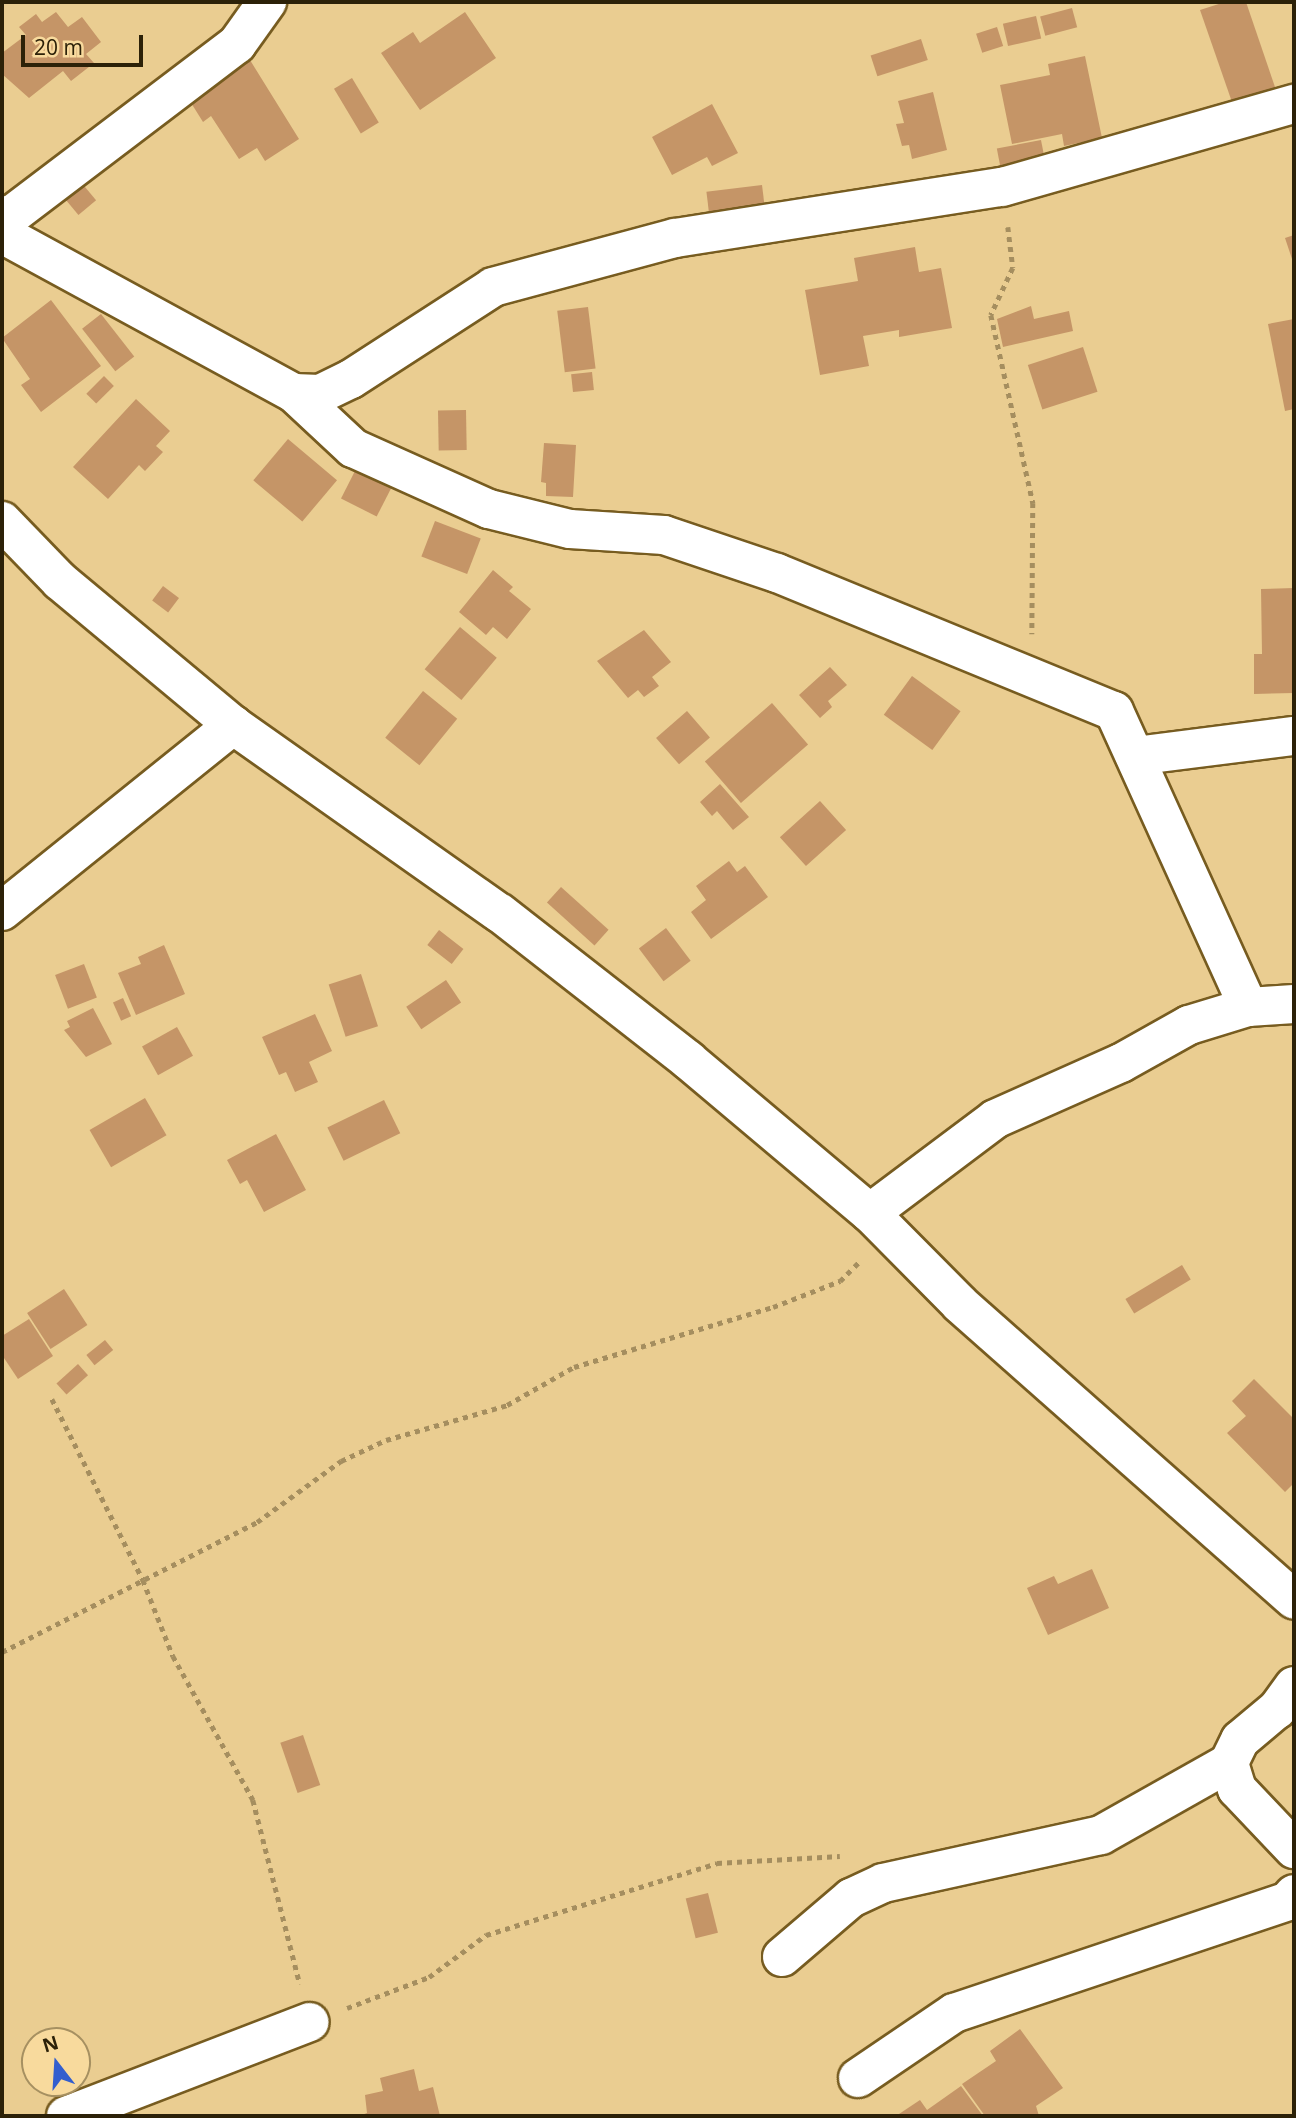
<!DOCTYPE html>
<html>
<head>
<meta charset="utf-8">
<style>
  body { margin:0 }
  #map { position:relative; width:1296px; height:2118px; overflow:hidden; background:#eacd91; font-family:"Open Sans",sans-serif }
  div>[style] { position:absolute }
  .building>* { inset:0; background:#c59567; transform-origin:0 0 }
  .path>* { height:4.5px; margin-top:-2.25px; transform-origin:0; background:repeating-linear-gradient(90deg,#a58e5f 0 5px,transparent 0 10px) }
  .roads { filter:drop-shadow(2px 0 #775c20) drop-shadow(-2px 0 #775c20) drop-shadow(0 2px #775c20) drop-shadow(0 -2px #775c20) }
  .minor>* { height:38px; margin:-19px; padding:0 19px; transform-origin:19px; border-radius:19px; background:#fff }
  span { translate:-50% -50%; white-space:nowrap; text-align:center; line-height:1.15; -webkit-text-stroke:5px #f8da9d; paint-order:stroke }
  .frame { position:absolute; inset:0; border:4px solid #2c2108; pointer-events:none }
  .north { position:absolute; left:21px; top:2027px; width:70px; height:70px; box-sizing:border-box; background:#f8da9d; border:2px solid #a69061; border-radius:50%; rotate:343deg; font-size:19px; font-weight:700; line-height:28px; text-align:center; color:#2c2108 }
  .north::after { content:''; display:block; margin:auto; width:24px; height:32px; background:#335ece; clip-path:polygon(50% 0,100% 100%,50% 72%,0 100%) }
  .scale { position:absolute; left:21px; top:35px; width:122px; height:32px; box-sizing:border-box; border:4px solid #2c2108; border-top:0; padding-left:9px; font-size:21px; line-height:24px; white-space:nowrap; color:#2c2108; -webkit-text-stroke:5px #f8da9d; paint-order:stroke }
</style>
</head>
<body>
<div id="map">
  <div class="building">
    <i style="clip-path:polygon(1225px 2px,1246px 2px,1276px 90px,1233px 105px,1200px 10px)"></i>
    <i style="left:1072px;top:8px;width:20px;height:33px;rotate:75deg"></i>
    <i style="clip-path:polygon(56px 12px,68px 27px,82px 17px,101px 42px,86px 54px,94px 63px,71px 81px,63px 71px,29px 98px,2px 74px,2px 53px,26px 35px,19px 27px,36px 14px,42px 22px)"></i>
    <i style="clip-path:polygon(465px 12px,496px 58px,420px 110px,381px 53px,413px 32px,420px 43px)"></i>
    <i style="left:1036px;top:16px;width:23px;height:34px;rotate:77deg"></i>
    <i style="left:997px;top:27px;width:20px;height:22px;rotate:72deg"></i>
    <i style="left:921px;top:39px;width:22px;height:53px;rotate:72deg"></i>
    <i style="clip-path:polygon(1085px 56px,1102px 138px,1064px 146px,1062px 134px,1012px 144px,1000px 85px,1050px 75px,1048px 64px)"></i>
    <i style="clip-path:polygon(250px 60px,299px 139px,265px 161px,257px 148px,239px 159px,211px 116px,203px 122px,188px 98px)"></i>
    <i style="left:352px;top:78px;width:52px;height:21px;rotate:59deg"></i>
    <i style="clip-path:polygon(933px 92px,947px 150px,912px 159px,909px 145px,902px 146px,896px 124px,904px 123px,898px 101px)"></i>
    <i style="clip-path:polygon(712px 104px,738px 153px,712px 166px,707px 157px,672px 175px,652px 137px)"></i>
    <i style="left:1041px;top:140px;width:21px;height:45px;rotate:79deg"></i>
    <i style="left:80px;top:181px;width:25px;height:23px;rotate:50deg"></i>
    <i style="left:762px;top:185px;width:25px;height:56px;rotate:83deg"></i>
    <i style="clip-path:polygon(1294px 235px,1294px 265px,1285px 238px)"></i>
    <i style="clip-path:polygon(915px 247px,919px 272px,941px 268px,952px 328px,899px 337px,899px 330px,863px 336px,869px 366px,820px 375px,805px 290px,858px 281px,854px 258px)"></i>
    <i style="clip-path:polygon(51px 300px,101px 366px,41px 412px,21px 385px,30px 379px,2px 338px)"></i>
    <i style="clip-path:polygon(1031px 306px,1034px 319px,1069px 311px,1073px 331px,1003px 347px,997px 319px)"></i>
    <i style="left:588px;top:307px;width:62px;height:31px;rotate:83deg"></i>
    <i style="left:101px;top:314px;width:54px;height:24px;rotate:52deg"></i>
    <i style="clip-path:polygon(1294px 319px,1294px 409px,1285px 411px,1268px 324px)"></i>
    <i style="left:1083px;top:347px;width:47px;height:58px;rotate:72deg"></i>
    <i style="left:592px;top:372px;width:18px;height:21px;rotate:84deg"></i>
    <i style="left:104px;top:376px;width:14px;height:25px;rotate:45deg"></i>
    <i style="clip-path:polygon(136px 399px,170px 431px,156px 446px,163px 452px,145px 471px,139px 465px,108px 499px,73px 467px)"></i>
    <i style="left:466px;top:410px;width:40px;height:28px;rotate:89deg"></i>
    <i style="left:288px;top:439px;width:64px;height:54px;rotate:40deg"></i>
    <i style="clip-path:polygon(544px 443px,576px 445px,573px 497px,546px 496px,546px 483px,541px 482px)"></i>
    <i style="left:356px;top:469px;width:40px;height:33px;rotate:27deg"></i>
    <i style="left:435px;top:521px;width:49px;height:38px;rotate:21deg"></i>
    <i style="clip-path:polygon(493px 570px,513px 587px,509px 591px,531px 609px,507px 639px,493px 627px,486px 635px,459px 612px)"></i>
    <i style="left:163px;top:586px;width:20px;height:18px;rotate:37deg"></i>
    <i style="clip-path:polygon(1294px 588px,1294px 693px,1254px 694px,1254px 654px,1262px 654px,1261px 589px)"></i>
    <i style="left:460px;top:627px;width:48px;height:55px;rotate:40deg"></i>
    <i style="clip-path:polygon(644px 630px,671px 662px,652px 677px,659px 686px,644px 697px,638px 690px,628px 698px,597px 661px)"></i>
    <i style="clip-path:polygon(830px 667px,847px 685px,828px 701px,832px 707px,820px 718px,799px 695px)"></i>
    <i style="left:912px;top:676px;width:60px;height:48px;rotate:36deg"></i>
    <i style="left:423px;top:691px;width:44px;height:60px;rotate:39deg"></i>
    <i style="left:772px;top:703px;width:55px;height:89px;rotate:49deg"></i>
    <i style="left:687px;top:711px;width:35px;height:41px;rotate:49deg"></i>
    <i style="clip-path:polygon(720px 784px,749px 817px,733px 830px,717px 811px,712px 816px,700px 802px)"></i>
    <i style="left:820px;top:801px;width:39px;height:54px;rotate:48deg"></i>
    <i style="clip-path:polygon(729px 861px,737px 872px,745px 866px,768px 897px,711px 939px,691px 912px,706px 900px,696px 886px)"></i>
    <i style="left:561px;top:887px;width:64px;height:21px;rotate:42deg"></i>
    <i style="left:666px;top:928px;width:41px;height:34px;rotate:53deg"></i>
    <i style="left:439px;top:930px;width:31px;height:19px;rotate:38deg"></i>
    <i style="clip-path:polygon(164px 945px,185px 994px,136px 1015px,118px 973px,141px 964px,138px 957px)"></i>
    <i style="left:84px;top:964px;width:36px;height:31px;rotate:69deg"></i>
    <i style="left:361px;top:974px;width:55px;height:34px;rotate:72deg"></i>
    <i style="left:446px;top:980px;width:27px;height:48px;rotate:56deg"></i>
    <i style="left:123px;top:998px;width:20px;height:11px;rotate:66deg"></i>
    <i style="clip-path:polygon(93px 1008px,112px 1044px,86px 1057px,64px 1030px,70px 1027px,67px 1021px)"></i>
    <i style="clip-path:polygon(315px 1014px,332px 1051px,309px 1062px,318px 1082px,295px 1092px,286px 1072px,279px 1075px,262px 1037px)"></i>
    <i style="left:177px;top:1027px;width:33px;height:40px;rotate:61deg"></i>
    <i style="left:145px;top:1098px;width:43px;height:64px;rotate:60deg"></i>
    <i style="left:384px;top:1100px;width:37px;height:63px;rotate:64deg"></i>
    <i style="clip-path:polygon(276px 1134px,306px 1190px,264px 1212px,247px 1180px,240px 1184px,227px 1160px)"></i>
    <i style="left:1182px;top:1265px;width:17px;height:66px;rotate:59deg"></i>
    <i style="left:64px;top:1289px;width:43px;height:44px;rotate:57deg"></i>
    <i style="clip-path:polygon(29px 1319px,53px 1356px,18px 1379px,2px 1355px,2px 1336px)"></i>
    <i style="left:105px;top:1340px;width:13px;height:24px;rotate:51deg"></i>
    <i style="left:78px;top:1364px;width:15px;height:29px;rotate:48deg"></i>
    <i style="clip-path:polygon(1254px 1379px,1294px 1419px,1294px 1483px,1285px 1492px,1227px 1433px,1246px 1416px,1232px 1401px)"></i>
    <i style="clip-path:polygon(1092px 1569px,1109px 1608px,1048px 1635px,1027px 1588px,1054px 1576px,1058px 1584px)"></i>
    <i style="left:303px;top:1735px;width:53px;height:24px;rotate:71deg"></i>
    <i style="left:708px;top:1893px;width:41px;height:23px;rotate:76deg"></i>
    <i style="clip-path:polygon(1020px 2029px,1063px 2088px,1036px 2106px,1039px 2116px,985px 2116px,962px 2084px,996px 2061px,990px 2051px)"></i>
    <i style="clip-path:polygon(414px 2069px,419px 2091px,433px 2087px,440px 2116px,359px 2116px,367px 2113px,365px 2095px,383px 2091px,380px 2078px)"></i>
    <i style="clip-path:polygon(961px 2086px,983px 2116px,896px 2116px,920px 2100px,927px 2110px)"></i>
  </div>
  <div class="path">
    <i style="left:1008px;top:227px;width:41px;rotate:83deg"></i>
    <i style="left:1013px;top:268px;width:52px;rotate:115.1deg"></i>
    <i style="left:991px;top:315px;width:193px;rotate:77.4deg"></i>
    <i style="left:1033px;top:503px;width:131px;rotate:90.4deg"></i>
    <i style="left:52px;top:1399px;width:203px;rotate:63.3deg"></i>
    <i style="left:143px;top:1580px;width:82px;rotate:68.5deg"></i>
    <i style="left:173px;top:1656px;width:165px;rotate:60.9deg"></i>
    <i style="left:253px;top:1800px;width:190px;rotate:75.7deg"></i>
    <i style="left:2px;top:1652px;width:286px;rotate:-27deg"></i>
    <i style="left:257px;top:1522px;width:104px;rotate:-36deg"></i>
    <i style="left:341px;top:1461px;width:50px;rotate:-25deg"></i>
    <i style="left:386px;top:1440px;width:126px;rotate:-16.1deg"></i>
    <i style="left:507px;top:1405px;width:77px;rotate:-29.6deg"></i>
    <i style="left:574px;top:1367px;width:208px;rotate:-16.8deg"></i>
    <i style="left:773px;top:1307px;width:72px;rotate:-21.2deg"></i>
    <i style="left:840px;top:1281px;width:28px;rotate:-45deg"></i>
    <i style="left:347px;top:2008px;width:88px;rotate:-20.7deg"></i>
    <i style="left:429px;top:1977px;width:71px;rotate:-36.4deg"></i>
    <i style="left:486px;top:1935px;width:242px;rotate:-17.3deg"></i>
    <i style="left:717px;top:1863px;width:123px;rotate:-3.3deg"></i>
  </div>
  <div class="roads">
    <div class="minor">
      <i style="left:2px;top:216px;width:11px;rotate:-10deg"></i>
      <i style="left:13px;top:214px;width:281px;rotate:-37.2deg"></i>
      <i style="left:237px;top:44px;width:52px;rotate:-54.5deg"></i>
      <i style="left:2px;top:234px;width:332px;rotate:28.6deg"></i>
      <i style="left:294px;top:393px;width:81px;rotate:43deg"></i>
      <i style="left:353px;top:448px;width:149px;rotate:24.2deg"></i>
      <i style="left:489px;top:509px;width:83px;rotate:13.9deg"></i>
      <i style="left:570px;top:529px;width:94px;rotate:3.7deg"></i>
      <i style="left:664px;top:535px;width:119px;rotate:18.6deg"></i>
      <i style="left:777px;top:573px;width:364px;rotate:22.3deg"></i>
      <i style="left:1114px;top:711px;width:325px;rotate:65.6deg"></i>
      <i style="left:294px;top:393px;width:26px;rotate:2deg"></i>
      <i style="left:320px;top:394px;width:34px;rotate:-26deg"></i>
      <i style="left:351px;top:379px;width:169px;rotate:-32.9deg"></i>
      <i style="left:493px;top:287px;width:188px;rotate:-15.1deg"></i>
      <i style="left:675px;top:238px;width:331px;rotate:-8.9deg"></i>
      <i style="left:1002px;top:187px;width:304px;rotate:-15.9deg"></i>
      <i style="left:2px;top:521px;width:83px;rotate:46deg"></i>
      <i style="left:60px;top:581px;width:225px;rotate:39.8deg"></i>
      <i style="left:233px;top:725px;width:327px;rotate:35.2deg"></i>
      <i style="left:500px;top:913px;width:239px;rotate:38deg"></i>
      <i style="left:688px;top:1060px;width:238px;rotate:40.1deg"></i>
      <i style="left:870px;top:1213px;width:128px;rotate:45.3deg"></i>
      <i style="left:960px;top:1304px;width:446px;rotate:41.5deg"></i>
      <i style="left:1135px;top:756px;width:160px;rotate:-7.2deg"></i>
      <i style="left:2px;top:911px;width:297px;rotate:-38.8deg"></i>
      <i style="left:870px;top:1213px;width:156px;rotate:-36.9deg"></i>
      <i style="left:995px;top:1119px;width:138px;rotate:-24deg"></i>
      <i style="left:1121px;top:1063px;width:78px;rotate:-29.2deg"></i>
      <i style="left:1189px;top:1025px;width:62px;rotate:-17deg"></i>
      <i style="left:1248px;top:1007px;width:46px;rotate:-3.7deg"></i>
      <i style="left:1294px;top:1686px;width:29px;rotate:126deg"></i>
      <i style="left:1277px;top:1709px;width:48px;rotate:140deg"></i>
      <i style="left:1240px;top:1740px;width:25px;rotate:116deg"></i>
      <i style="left:1229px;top:1763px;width:27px;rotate:73deg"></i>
      <i style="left:1237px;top:1789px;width:83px;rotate:46.5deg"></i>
      <i style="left:782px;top:1957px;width:91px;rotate:-40.5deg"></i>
      <i style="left:851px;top:1898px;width:35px;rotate:-25deg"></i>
      <i style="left:883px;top:1883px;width:223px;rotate:-12.4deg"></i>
      <i style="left:1101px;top:1835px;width:147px;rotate:-29.4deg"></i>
      <i style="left:858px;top:2078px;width:116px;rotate:-34.1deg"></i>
      <i style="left:954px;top:2013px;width:352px;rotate:-18.5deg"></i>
      <i style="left:1288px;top:1901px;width:9px;rotate:-49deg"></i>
      <i style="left:66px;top:2116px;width:261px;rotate:-21.1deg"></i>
    </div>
  </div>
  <div class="frame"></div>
  <div class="north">N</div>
  <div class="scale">20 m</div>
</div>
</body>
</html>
